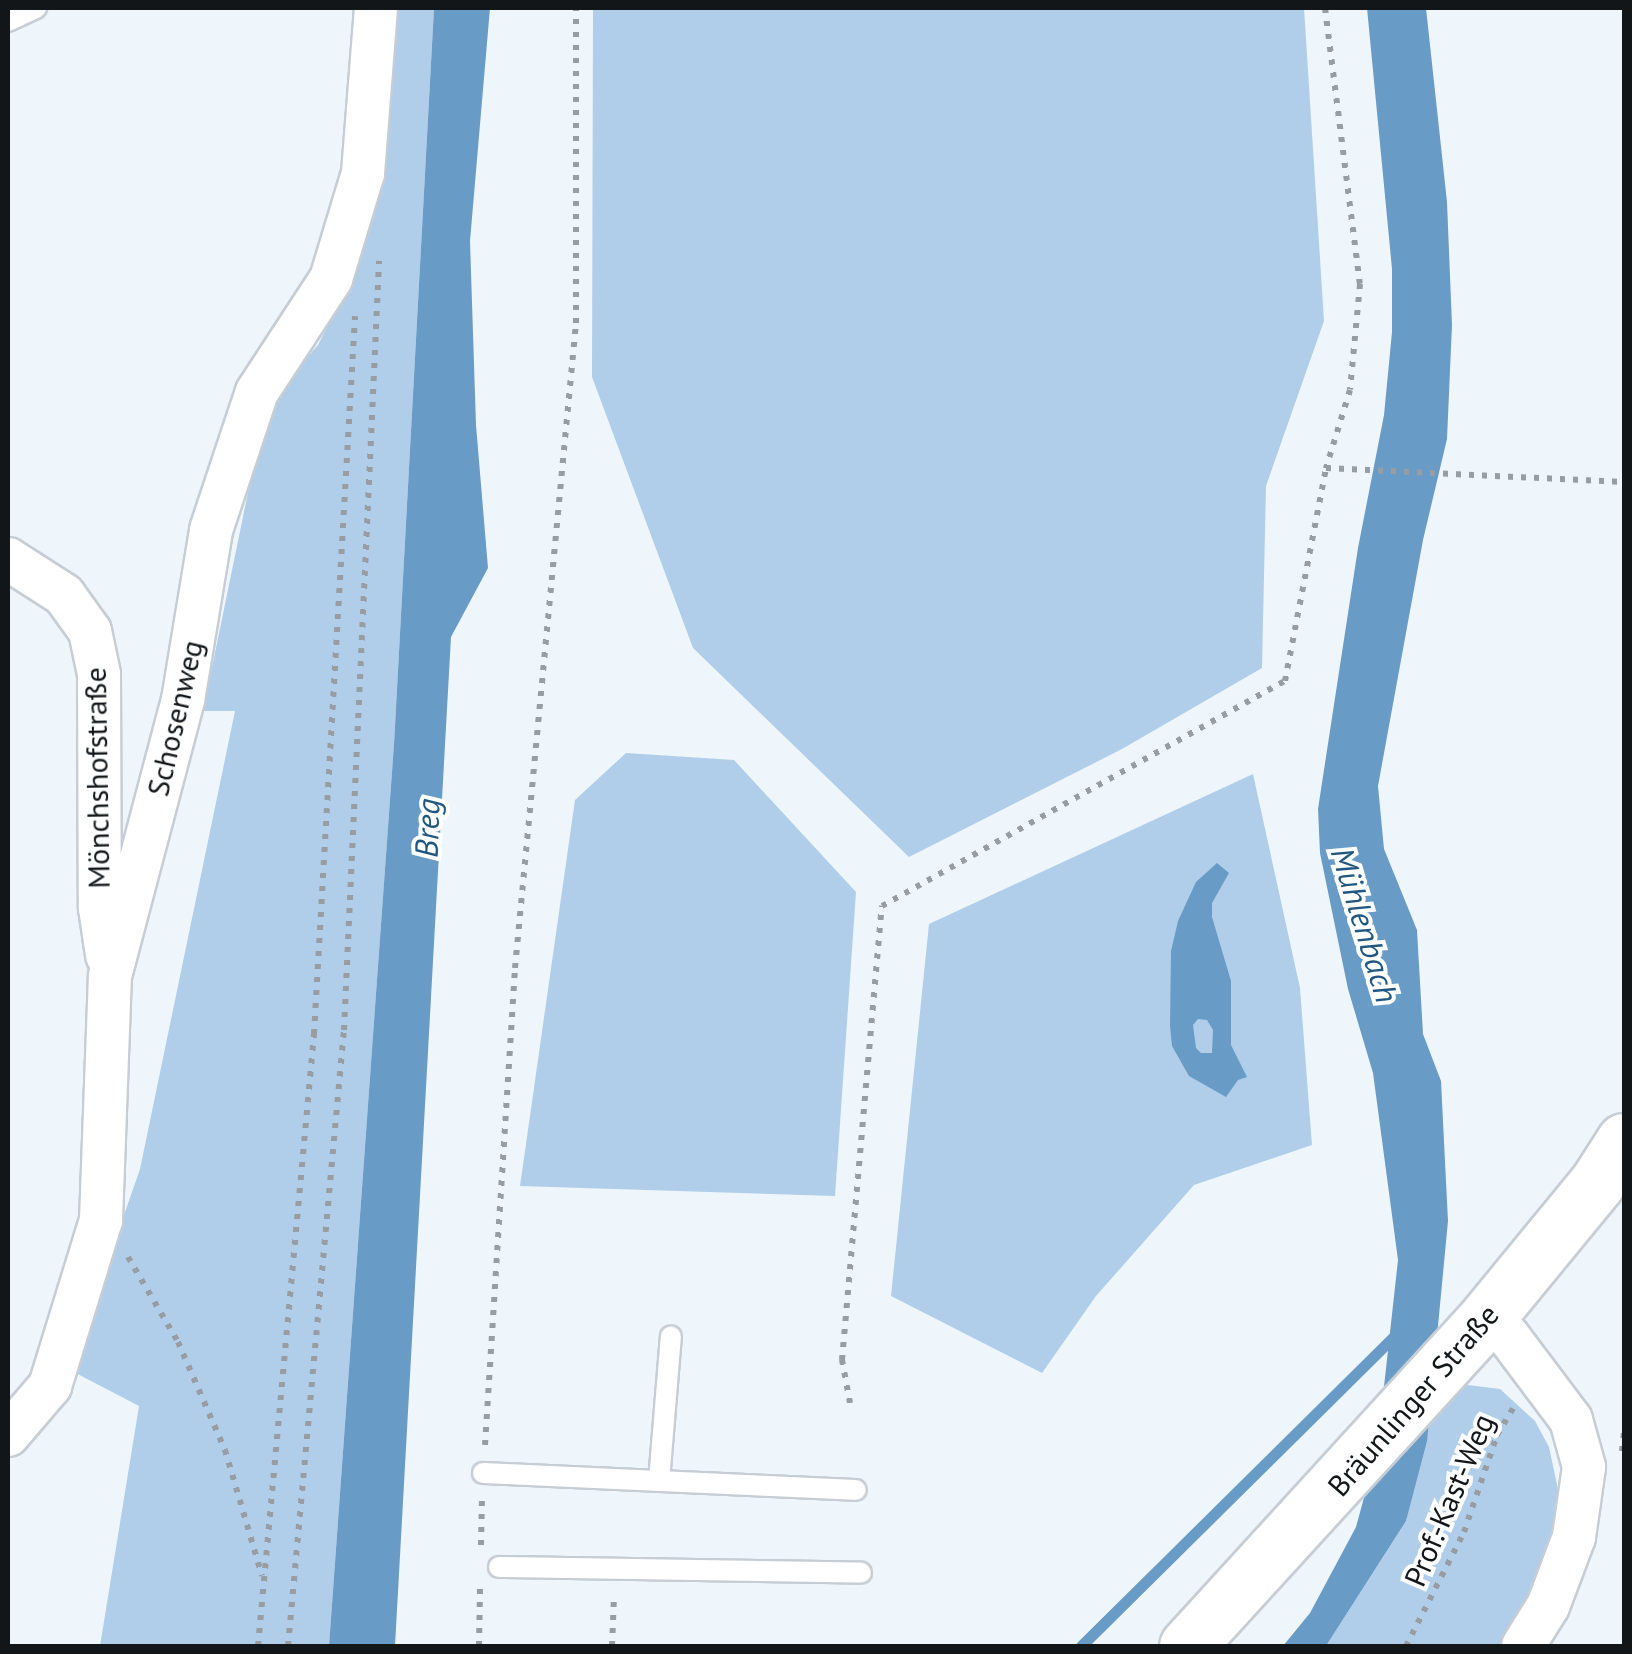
<!DOCTYPE html>
<html>
<head>
<meta charset="utf-8">
<style>
  body { margin:0 }
  #map { position:relative; width:1632px; height:1654px; overflow:hidden; background:#eef6fc; font-family:"PT Sans",sans-serif }
  div>[style] { position:absolute }
  .green>* { inset:0; background:#b0cee9 }
  .water>* { inset:0; background:#689bc5 }
  .stream>* { height:11px; margin:-5.5px; padding:0 5.5px; transform-origin:5.5px; border-radius:5.5px; background:#689bc5 }
  .path>* { height:6px; margin-top:-3px; transform-origin:0; background:repeating-linear-gradient(90deg,#979da2 0 5px,transparent 0 13px) }
  .roads { filter:drop-shadow(2px 0 #c6cdd4) drop-shadow(-2px 0 #c6cdd4) drop-shadow(0 2px #c6cdd4) drop-shadow(0 -2px #c6cdd4) }
  .lane>* { height:20px; margin:-10px; padding:0 10px; transform-origin:10px; border-radius:10px; background:#fff }
  .street>* { height:42px; margin:-21px; padding:0 21px; transform-origin:21px; border-radius:21px; background:#fff }
  .secondary>* { height:55px; margin:-27.5px; padding:0 27.5px; transform-origin:27.5px; border-radius:27.5px; background:#fff }
  span { translate:-50% -50%; white-space:nowrap; text-align:center; line-height:1.15; -webkit-text-stroke:8px #fff; paint-order:stroke }
  .street-label { font-size:30px; color:#131618 }
  .water-label { font-size:32px; color:#1f5781; font-style:italic }
  .frame { position:absolute; inset:0; border:10px solid #131618; pointer-events:none }
</style>
</head>
<body>
<div id="map">
  <div class="green">
    <i style="clip-path:polygon(391px 8px,434px 8px,394px 744px,329px 1646px,100px 1646px,139px 1406px,70px 1370px,140px 1169px,235px 711px,203px 711px,252px 473px,263px 428px,287px 380px,318px 345px,342px 298px)"></i>
    <i style="clip-path:polygon(593px 8px,1304px 8px,1324px 321px,1266px 486px,1262px 668px,1122px 749px,909px 857px,693px 648px,592px 377px)"></i>
    <i style="clip-path:polygon(626px 753px,734px 760px,856px 892px,835px 1196px,520px 1186px,575px 800px)"></i>
    <i style="clip-path:polygon(1253px 774px,1300px 988px,1312px 1145px,1194px 1185px,1096px 1296px,1042px 1373px,891px 1296px,929px 924px)"></i>
    <i style="clip-path:polygon(1468px 1385px,1500px 1389px,1535px 1421px,1549px 1447px,1559px 1494px,1553px 1546px,1534px 1598px,1501px 1646px,1326px 1646px,1406px 1521px,1430px 1409px,1454px 1389px)"></i>
  </div>
  <div class="water">
    <i style="clip-path:polygon(434px 8px,490px 8px,470px 241px,476px 425px,488px 568px,451px 637px,395px 1646px,329px 1646px,394px 744px)"></i>
    <i style="clip-path:polygon(1367px 8px,1426px 8px,1447px 202px,1452px 325px,1447px 439px,1423px 540px,1378px 786px,1384px 849px,1417px 930px,1423px 1034px,1441px 1081px,1448px 1221px,1427px 1441px,1406px 1521px,1326px 1646px,1283px 1646px,1310px 1613px,1356px 1527px,1377px 1450px,1398px 1260px,1373px 1073px,1348px 989px,1320px 853px,1318px 809px,1358px 548px,1384px 415px,1392px 332px,1392px 269px)"></i>
    <i style="clip-path:polygon(evenodd,1217px 863px,1229px 873px,1212px 903px,1212px 917px,1231px 981px,1231px 1045px,1247px 1077px,1238px 1080px,1226px 1097px,1189px 1076px,1172px 1046px,1170px 1026px,1171px 951px,1178px 921px,1196px 882px,1217px 863px,1198px 1019px,1207px 1020px,1213px 1030px,1212px 1053px,1201px 1053px,1196px 1048px,1193px 1025px,1198px 1019px)"></i>
  </div>
  <div class="stream">
    <i style="left:1081px;top:1646px;width:448px;rotate:-44.7deg"></i>
  </div>
  <div class="path">
    <i style="left:1325px;top:8px;width:278px;rotate:82.8deg"></i>
    <i style="left:1360px;top:284px;width:106px;rotate:95.4deg"></i>
    <i style="left:1350px;top:390px;width:82px;rotate:107.1deg"></i>
    <i style="left:128px;top:1257px;width:99px;rotate:59.5deg"></i>
    <i style="left:178px;top:1342px;width:118px;rotate:66.5deg"></i>
    <i style="left:225px;top:1450px;width:131px;rotate:73.6deg"></i>
    <i style="left:850px;top:1403px;width:44px;rotate:-100.5deg"></i>
    <i style="left:842px;top:1360px;width:456px;rotate:-85deg"></i>
    <i style="left:882px;top:906px;width:462px;rotate:-29.2deg"></i>
    <i style="left:1285px;top:681px;width:217px;rotate:-79.1deg"></i>
    <i style="left:1326px;top:468px;width:298px;rotate:2.7deg"></i>
    <i style="left:485px;top:1445px;width:478px;rotate:-86.4deg"></i>
    <i style="left:515px;top:968px;width:648px;rotate:-84.6deg"></i>
    <i style="left:576px;top:323px;width:315px;rotate:-90deg"></i>
    <i style="left:1622px;top:1451px;width:19px;rotate:-84deg"></i>
    <i style="left:481px;top:1545px;width:47px;rotate:-88.8deg"></i>
    <i style="left:258px;top:1646px;width:615px;rotate:-84.77deg"></i>
    <i style="left:314px;top:1034px;width:719px;rotate:-86.73deg"></i>
    <i style="left:288px;top:1646px;width:619px;rotate:-84.81deg"></i>
    <i style="left:344px;top:1030px;width:770px;rotate:-87.39deg"></i>
    <i style="left:479px;top:1646px;width:58px;rotate:-89deg"></i>
    <i style="left:612px;top:1646px;width:49px;rotate:-87.7deg"></i>
    <i style="left:1406px;top:1646px;width:128px;rotate:-63deg"></i>
    <i style="left:1464px;top:1532px;width:102px;rotate:-71.2deg"></i>
    <i style="left:1497px;top:1435px;width:33px;rotate:-59deg"></i>
  </div>
  <div class="roads">
    <div class="lane">
      <i style="left:8px;top:21px;width:31px;rotate:-25deg"></i>
      <i style="left:483px;top:1473px;width:373px;rotate:2.6deg"></i>
      <i style="left:659px;top:1481px;width:145px;rotate:-85.3deg"></i>
      <i style="left:499px;top:1567px;width:362px;rotate:0.9deg"></i>
    </div>
    <div class="street">
      <i style="left:8px;top:559px;width:67px;rotate:32.7deg"></i>
      <i style="left:64px;top:595px;width:44px;rotate:54.2deg"></i>
      <i style="left:90px;top:631px;width:44px;rotate:78.2deg"></i>
      <i style="left:99px;top:674px;width:234px;rotate:89.8deg"></i>
      <i style="left:100px;top:908px;width:48px;rotate:81.5deg"></i>
      <i style="left:1487px;top:1317px;width:28px;rotate:42deg"></i>
      <i style="left:1508px;top:1336px;width:105px;rotate:53.1deg"></i>
      <i style="left:1571px;top:1420px;width:49px;rotate:74.5deg"></i>
      <i style="left:1584px;top:1467px;width:71px;rotate:98.1deg"></i>
      <i style="left:1574px;top:1537px;width:74px;rotate:110.6deg"></i>
      <i style="left:1548px;top:1606px;width:47px;rotate:122deg"></i>
      <i style="left:8px;top:1435px;width:65px;rotate:-49.4deg"></i>
      <i style="left:50px;top:1386px;width:174px;rotate:-72.9deg"></i>
      <i style="left:101px;top:1220px;width:244px;rotate:-87.9deg"></i>
      <i style="left:110px;top:976px;width:285px;rotate:-75.2deg"></i>
      <i style="left:183px;top:700px;width:172px;rotate:-80.6deg"></i>
      <i style="left:211px;top:530px;width:145px;rotate:-71.6deg"></i>
      <i style="left:257px;top:392px;width:135px;rotate:-56.8deg"></i>
      <i style="left:331px;top:279px;width:111px;rotate:-73.2deg"></i>
      <i style="left:363px;top:173px;width:166px;rotate:-85.5deg"></i>
    </div>
    <div class="secondary">
      <i style="left:1187px;top:1646px;width:445px;rotate:-47.6deg"></i>
      <i style="left:1487px;top:1317px;width:173px;rotate:-50.6deg"></i>
      <i style="left:1597px;top:1183px;width:50px;rotate:-57.3deg"></i>
    </div>
  </div>
  <div class="street-label">
    <span style="left:175px;top:718px;rotate:-77deg">Schosenweg</span>
    <span style="left:97px;top:778px;rotate:-91deg">Mönchshofstraße</span>
    <span style="left:1413px;top:1400px;rotate:-49deg">Bräunlinger Straße</span>
    <span style="left:1449px;top:1500px;rotate:-67deg">Prof.-Kast-Weg</span>
  </div>
  <div class="water-label">
    <span style="left:427px;top:828px;rotate:-88deg">Breg</span>
    <span style="left:1365px;top:925px;rotate:73deg">Mühlenbach</span>
  </div>
  <div class="frame"></div>
</div>
</body>
</html>
